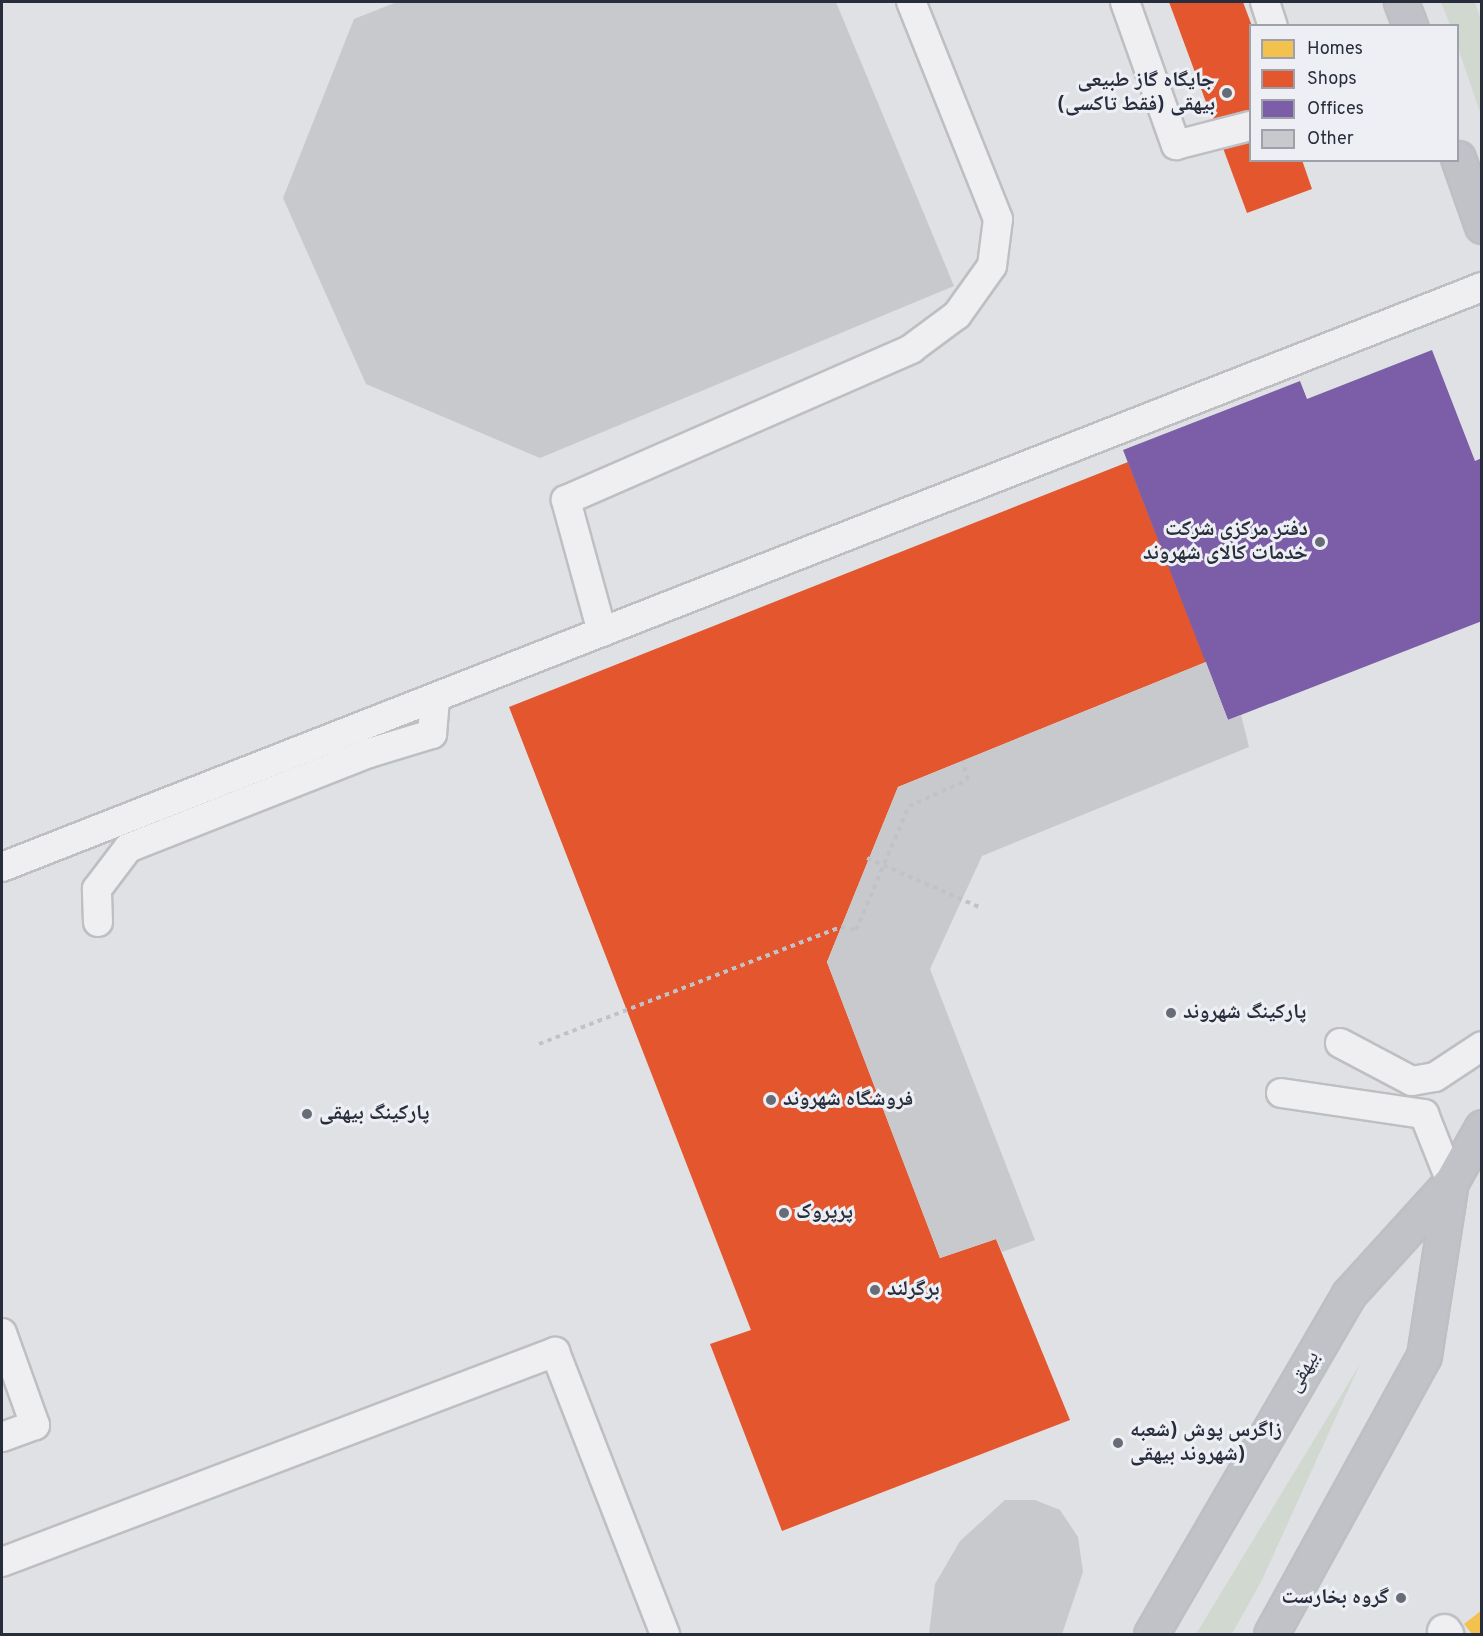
<!DOCTYPE html>
<html>
<head>
<meta charset="utf-8">
<style>
  body { margin:0 }
  #map { position:relative; width:1483px; height:1636px; overflow:hidden; background:#e0e1e4; font-family:Overpass,"Noto Naskh Arabic",sans-serif }
  div>[style] { position:absolute }
  .green>* { inset:0; background:#d0d8d0 }
  .homes>* { inset:0; background:#f2c14e }
  .shops>* { inset:0; background:#e4572e }
  .offices>* { inset:0; background:#7b5ea7 }
  .building>* { inset:0; background:#c8c9cc }
  .path>* { height:4px; margin-top:-2px; transform-origin:0; background:repeating-linear-gradient(90deg,#c1c2c7 0 4.5px,transparent 0 9px) }
  .roads { filter:drop-shadow(2px 0 #bebfc2) drop-shadow(-2px 0 #bebfc2) drop-shadow(0 2px #bebfc2) drop-shadow(0 -2px #bebfc2) }
  .lane>* { height:28px; margin:-14px; padding:0 14px; transform-origin:14px; border-radius:14px; background:#efeff1 }
  .street>* { height:33px; margin:-16.5px; padding:0 16.5px; transform-origin:16.5px; border-radius:16.5px; background:#efeff1 }
  .secondary>* { height:33px; margin:-16.5px; padding:0 16.5px; transform-origin:16.5px; border-radius:16.5px; background:#c1c2c7 }
  .dots>* { width:16px; height:16px; translate:-50% -50%; box-sizing:border-box; border:3px solid #edeff4; border-radius:50% }
  span { translate:-50% -50%; white-space:nowrap; text-align:center; line-height:1.15; -webkit-text-stroke:6px #edeff4; paint-order:stroke }
  .poi-label { font-size:21px; color:#282d3c; font-weight:700 }
  .right { translate:-100% -50%; text-align:right }
  .left { translate:0 -50%; text-align:left }
  .street-label { font-size:21px; color:#282d3c }
  .frame { position:absolute; inset:0; border:3px solid #282d3c; pointer-events:none }
  .legend { position:absolute; left:1249px; top:24px; width:210px; height:138px; box-sizing:border-box; background:#edeff4; border:2px solid #9ea1aa; margin:0; padding:8px 10px; list-style:none; font-size:18px; color:#282d3c }
  .legend li { display:flex; align-items:center; gap:12px; height:30px }
  .legend b { width:30px; border:2px solid #9ea1aa }
</style>
</head>
<body>
<div id="map">
  <div class="green">
    <i style="clip-path:polygon(1441px 2px,1475px 2px,1481px 20px,1481px 115px,1458px 48px,1458px 26px,1450px 25px)"></i>
    <i style="clip-path:polygon(1360px 1364px,1262px 1580px,1232px 1634px,1196px 1634px)"></i>
  </div>
  <div class="homes">
    <i style="clip-path:polygon(1482px 1610px,1482px 1634px,1472px 1634px,1464px 1624px)"></i>
  </div>
  <div class="shops">
    <i style="clip-path:polygon(1169px 2px,1243px 2px,1252px 26px,1250px 160px,1302px 160px,1312px 189px,1247px 213px)"></i>
    <i style="clip-path:polygon(1128px 462px,1206px 662px,898px 787px,827px 962px,940px 1258px,996px 1239px,1070px 1420px,782px 1531px,710px 1344px,751px 1330px,509px 707px)"></i>
  </div>
  <div class="offices">
    <i style="clip-path:polygon(1432px 350px,1475px 461px,1482px 458px,1482px 621px,1228px 720px,1123px 450px,1300px 381px,1307px 399px)"></i>
  </div>
  <div class="building">
    <i style="clip-path:polygon(397px 2px,836px 2px,954px 286px,540px 458px,366px 384px,283px 198px,354px 19px)"></i>
    <i style="clip-path:polygon(1206px 662px,1228px 720px,1241px 715px,1249px 747px,982px 856px,930px 969px,1035px 1240px,1002px 1252px,996px 1239px,940px 1258px,827px 962px,898px 787px)"></i>
    <i style="clip-path:polygon(1005px 1500px,1035px 1500px,1060px 1510px,1078px 1537px,1083px 1572px,1062px 1634px,929px 1634px,935px 1584px,960px 1541px)"></i>
  </div>
  <div class="path">
    <i style="left:867px;top:858px;width:122px;rotate:23.6deg"></i>
    <i style="left:539px;top:1044px;width:324px;rotate:-21.2deg"></i>
    <i style="left:841px;top:927px;width:15px;rotate:11deg"></i>
    <i style="left:856px;top:930px;width:135px;rotate:-66.9deg"></i>
    <i style="left:909px;top:806px;width:64px;rotate:-23.8deg"></i>
    <i style="left:968px;top:780px;width:19px;rotate:-106deg"></i>
  </div>
  <div class="roads">
    <div class="lane">
      <i style="left:1125px;top:2px;width:152px;rotate:70.4deg"></i>
      <i style="left:1176px;top:145px;width:76px;rotate:-14.4deg"></i>
      <i style="left:1265px;top:2px;width:25px;rotate:72deg"></i>
      <i style="left:602px;top:632px;width:137px;rotate:-105.3deg"></i>
      <i style="left:566px;top:500px;width:377px;rotate:-23.6deg"></i>
      <i style="left:911px;top:349px;width:57px;rotate:-36.5deg"></i>
      <i style="left:957px;top:315px;width:60px;rotate:-54.5deg"></i>
      <i style="left:992px;top:266px;width:47px;rotate:-82.7deg"></i>
      <i style="left:998px;top:219px;width:234px;rotate:-111.8deg"></i>
      <i style="left:2px;top:867px;width:1590px;rotate:-21.4deg"></i>
      <i style="left:98px;top:922px;width:33px;rotate:-92deg"></i>
      <i style="left:97px;top:889px;width:51px;rotate:-52.9deg"></i>
      <i style="left:128px;top:848px;width:259px;rotate:-21.5deg"></i>
      <i style="left:369px;top:753px;width:66px;rotate:-16.8deg"></i>
      <i style="left:432px;top:734px;width:36px;rotate:-85deg"></i>
      <i style="left:1340px;top:1043px;width:81px;rotate:27.8deg"></i>
      <i style="left:1412px;top:1081px;width:23px;rotate:-10deg"></i>
      <i style="left:1435px;top:1077px;width:56px;rotate:-33.4deg"></i>
      <i style="left:1281px;top:1093px;width:145px;rotate:8.4deg"></i>
      <i style="left:1424px;top:1114px;width:73px;rotate:68.3deg"></i>
      <i style="left:2px;top:1333px;width:98px;rotate:70.3deg"></i>
      <i style="left:35px;top:1425px;width:35px;rotate:160deg"></i>
      <i style="left:2px;top:1562px;width:592px;rotate:-20.79deg"></i>
      <i style="left:555px;top:1352px;width:303px;rotate:68.7deg"></i>
    </div>
    <div class="street">
      <i style="left:1444px;top:1631px;width:4px;rotate:56deg"></i>
    </div>
    <div class="secondary">
      <i style="left:1401px;top:2px;width:26px;rotate:69deg"></i>
      <i style="left:1458px;top:158px;width:72px;rotate:70.6deg"></i>
      <i style="left:1151px;top:1634px;width:392px;rotate:-59.8deg"></i>
      <i style="left:1348px;top:1295px;width:153px;rotate:-47.7deg"></i>
      <i style="left:1451px;top:1182px;width:63px;rotate:-60.6deg"></i>
      <i style="left:1271px;top:1634px;width:317px;rotate:-61.2deg"></i>
      <i style="left:1424px;top:1356px;width:176px;rotate:-81.2deg"></i>
    </div>
  </div>
  <div class="dots">
    <i style="left:1227px;top:93px;background:#686c77"></i>
    <i style="left:1320px;top:542px;background:#686c77"></i>
    <i style="left:1171px;top:1013px;background:#686c77"></i>
    <i style="left:771px;top:1100px;background:#686c77"></i>
    <i style="left:307px;top:1114px;background:#686c77"></i>
    <i style="left:784px;top:1213px;background:#686c77"></i>
    <i style="left:875px;top:1290px;background:#686c77"></i>
    <i style="left:1118px;top:1443px;background:#686c77"></i>
    <i style="left:1401px;top:1598px;background:#686c77"></i>
  </div>
  <div class="poi-label">
    <span class="right" style="left:1215px;top:93px">جایگاه گاز طبیعی<br>بیهقی (فقط تاکسی)</span>
    <span class="right" style="left:1308px;top:542px">دفتر مرکزی شرکت<br>خدمات کالای شهروند</span>
    <span class="left" style="left:1183px;top:1013px">پارکینگ شهروند</span>
    <span class="left" style="left:783px;top:1100px">فروشگاه شهروند</span>
    <span class="left" style="left:319px;top:1114px">پارکینگ بیهقی</span>
    <span class="left" style="left:796px;top:1213px">پرپروک</span>
    <span class="left" style="left:887px;top:1290px">برگرلند</span>
    <span class="left" style="left:1130px;top:1443px">زاگرس پوش (شعبه<br>شهروند بیهقی)</span>
    <span class="right" style="left:1389px;top:1598px">گروه بخارست</span>
  </div>
  <div class="street-label">
    <span style="left:1304px;top:1372px;rotate:-60deg">بیهقی</span>
  </div>
  <div class="frame"></div>
  <ul class="legend">
  <li><b style="height:16px;background:#f2c14e"></b>Homes</li>
  <li><b style="height:16px;background:#e4572e"></b>Shops</li>
  <li><b style="height:16px;background:#7b5ea7"></b>Offices</li>
  <li><b style="height:16px;background:#c8c9cc"></b>Other</li>
  </ul>
</div>
</body>
</html>
